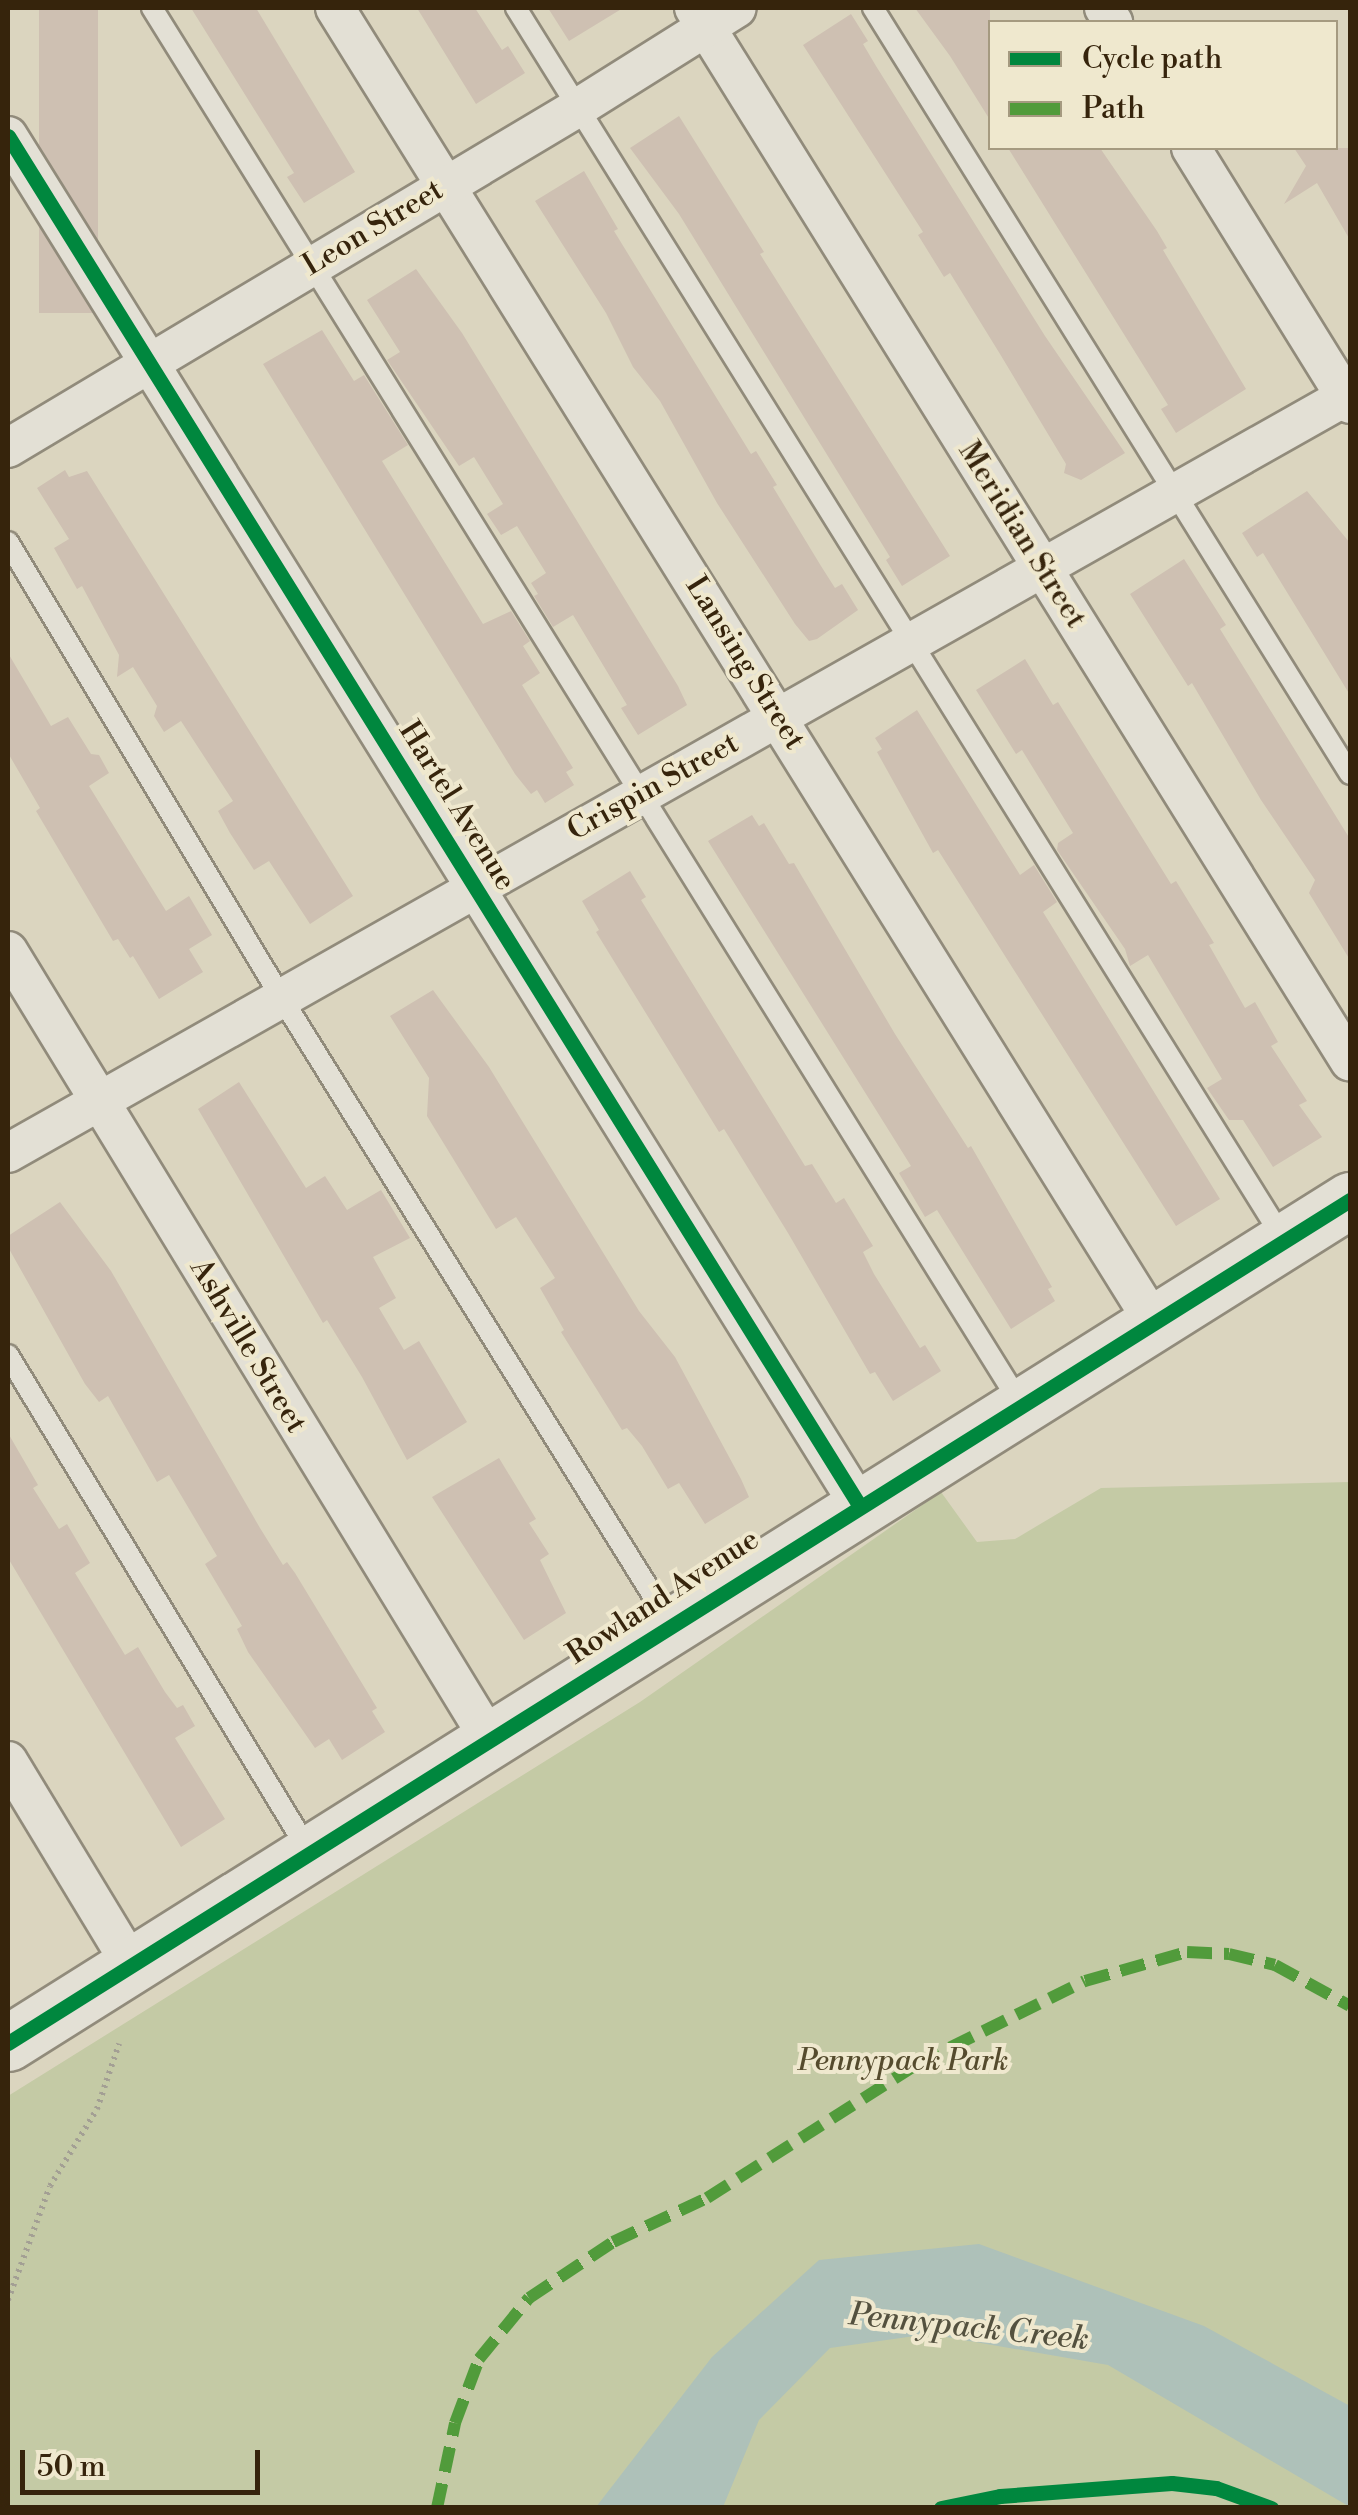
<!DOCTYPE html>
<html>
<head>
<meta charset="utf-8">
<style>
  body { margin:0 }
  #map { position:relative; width:1358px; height:2515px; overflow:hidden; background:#dbd5bf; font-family:"Libre Bodoni",serif }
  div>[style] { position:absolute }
  .green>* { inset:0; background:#c4caa5 }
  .water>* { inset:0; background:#aec1b9 }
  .building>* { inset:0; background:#cec0b2; transform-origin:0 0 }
  .path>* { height:6px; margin-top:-3px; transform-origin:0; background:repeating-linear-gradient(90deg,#a39f94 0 2.5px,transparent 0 7.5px) }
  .roads { filter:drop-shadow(2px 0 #918b7b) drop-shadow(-2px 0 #918b7b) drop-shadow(0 2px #918b7b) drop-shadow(0 -2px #918b7b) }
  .lane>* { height:20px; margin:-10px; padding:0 10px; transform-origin:10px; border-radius:10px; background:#e3e0d5 }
  .street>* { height:38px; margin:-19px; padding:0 19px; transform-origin:19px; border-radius:19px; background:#e3e0d5 }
  .secondary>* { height:55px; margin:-27.5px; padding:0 27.5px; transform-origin:27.5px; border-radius:27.5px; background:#e3e0d5 }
  .quiet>* { height:12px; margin-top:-6px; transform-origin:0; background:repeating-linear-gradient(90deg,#519b3b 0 25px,transparent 0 37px) }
  .cycleway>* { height:15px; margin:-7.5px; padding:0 7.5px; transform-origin:7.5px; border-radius:7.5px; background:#00873e }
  span { translate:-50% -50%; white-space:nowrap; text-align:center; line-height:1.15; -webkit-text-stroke:8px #efe8ce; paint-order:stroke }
  .street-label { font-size:30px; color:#36240c }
  .park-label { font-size:30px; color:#554b2d; font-style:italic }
  .water-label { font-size:32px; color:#54513f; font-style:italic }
  .frame { position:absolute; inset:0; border:10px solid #36240c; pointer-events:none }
  .legend { position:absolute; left:988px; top:20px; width:350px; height:130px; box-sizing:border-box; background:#efe8ce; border:2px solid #a59a80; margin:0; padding:12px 18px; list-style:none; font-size:30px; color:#36240c }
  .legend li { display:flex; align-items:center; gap:20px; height:50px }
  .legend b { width:50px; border:2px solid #a59a80 }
  .scale { position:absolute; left:20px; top:2450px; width:240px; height:45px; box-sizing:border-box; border:5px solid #36240c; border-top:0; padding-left:12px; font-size:30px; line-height:35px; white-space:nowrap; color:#36240c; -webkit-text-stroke:8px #efe8ce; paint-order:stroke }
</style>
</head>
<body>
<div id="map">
  <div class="green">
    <i style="clip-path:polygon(1350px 1482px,1350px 2507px,8px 2508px,8px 2096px,640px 1702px,941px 1492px,977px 1542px,1015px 1539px,1101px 1488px)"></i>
  </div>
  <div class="water">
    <i style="clip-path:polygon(979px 2244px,1204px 2326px,1350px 2406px,1350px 2507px,1108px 2365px,929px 2334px,830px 2348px,759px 2420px,723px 2507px,596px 2507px,712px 2357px,819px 2260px)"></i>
  </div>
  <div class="building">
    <i style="left:39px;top:8px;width:59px;height:305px"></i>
    <i style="clip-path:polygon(191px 8px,256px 8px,355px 172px,304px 203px,287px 177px,294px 173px)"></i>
    <i style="clip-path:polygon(417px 8px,475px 8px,502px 50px,508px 46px,525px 73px,476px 104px)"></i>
    <i style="clip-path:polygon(548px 8px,623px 8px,569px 41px)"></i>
    <i style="clip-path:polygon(915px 8px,990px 8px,990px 120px,950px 56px)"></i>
    <i style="clip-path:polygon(851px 14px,868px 41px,863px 44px,876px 66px,1045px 336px,1125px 453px,1081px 480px,1064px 473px,1066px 464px,1000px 354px,950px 273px,944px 277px,918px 235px,923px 232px,803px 45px)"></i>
    <i style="clip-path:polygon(679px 116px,764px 252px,760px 254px,950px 556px,902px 586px,886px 560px,890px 557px,679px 214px,630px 148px)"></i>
    <i style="clip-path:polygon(1008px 148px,1100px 148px,1157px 231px,1167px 248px,1163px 250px,1246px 389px,1176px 433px,1161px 409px,1168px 405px)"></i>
    <i style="clip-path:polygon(1294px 148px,1350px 148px,1350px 240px,1317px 183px,1284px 204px,1306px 166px)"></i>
    <i style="clip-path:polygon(584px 171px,618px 229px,614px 231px,751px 454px,756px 451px,777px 485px,773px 487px,821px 566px,835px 588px,842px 584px,858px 610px,817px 639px,809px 641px,795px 624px,717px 503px,660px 401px,633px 367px,606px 313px,535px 201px)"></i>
    <i style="clip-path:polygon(416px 269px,462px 333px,678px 686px,687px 705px,638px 735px,621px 708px,627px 705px,573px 615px,553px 627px,534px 596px,538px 594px,531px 583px,546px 573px,517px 526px,501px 535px,487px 514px,503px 504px,474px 457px,459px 466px,387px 360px,400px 352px,367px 300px)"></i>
    <i style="clip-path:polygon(322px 330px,354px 381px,364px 375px,408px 445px,382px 461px,483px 624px,511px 611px,530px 641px,523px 646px,540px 673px,522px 685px,573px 768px,566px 772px,574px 785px,545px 803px,537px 790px,531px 794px,515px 774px,263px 364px)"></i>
    <i style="clip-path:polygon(65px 470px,69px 477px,87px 471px,353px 896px,310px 924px,269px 861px,254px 870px,230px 833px,218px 811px,233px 801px,181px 721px,164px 732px,154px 716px,157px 706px,133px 667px,117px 677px,119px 655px,82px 586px,77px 589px,54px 548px,69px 539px,37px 488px)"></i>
    <i style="clip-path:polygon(1307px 491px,1350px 543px,1350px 695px,1263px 553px,1257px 557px,1242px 533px)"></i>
    <i style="clip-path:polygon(1184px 559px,1226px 625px,1220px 629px,1350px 839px,1350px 960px,1309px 893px,1315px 880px,1261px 800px,1192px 683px,1188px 686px,1130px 594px)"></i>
    <i style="clip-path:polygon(8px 653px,51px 726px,68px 717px,91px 754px,99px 755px,109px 773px,89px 786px,166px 911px,189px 896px,212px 935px,189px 949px,203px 972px,159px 999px,133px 956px,130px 958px,118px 939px,113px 941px,36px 811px,40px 808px,8px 753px)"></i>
    <i style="clip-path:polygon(1025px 659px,1053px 705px,1058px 702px,1171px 884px,1176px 881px,1214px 943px,1209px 945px,1245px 1008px,1255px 1002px,1278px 1042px,1271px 1046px,1307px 1101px,1299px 1105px,1322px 1137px,1273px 1167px,1243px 1120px,1229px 1120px,1207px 1088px,1222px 1079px,1148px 955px,1130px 966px,1125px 949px,1057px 850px,1058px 843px,1073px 833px,1022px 750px,1016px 754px,976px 690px)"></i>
    <i style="clip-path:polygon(917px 710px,1020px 875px,1034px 865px,1057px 902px,1043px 912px,1220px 1199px,1176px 1226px,938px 850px,933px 853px,877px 752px,882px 749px,875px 738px)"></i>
    <i style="clip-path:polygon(752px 815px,759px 826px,764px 823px,789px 864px,794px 863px,895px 1034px,968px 1148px,971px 1146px,1052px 1287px,1048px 1289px,1055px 1301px,1011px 1329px,937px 1210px,925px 1217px,899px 1173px,911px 1166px,708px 841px)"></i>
    <i style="clip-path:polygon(630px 871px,646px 897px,641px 900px,805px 1166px,812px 1164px,836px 1203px,844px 1198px,873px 1246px,863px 1252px,874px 1274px,920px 1348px,925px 1345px,941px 1371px,893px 1401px,875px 1372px,870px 1374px,788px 1233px,724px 1129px,719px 1132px,596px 932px,599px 930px,582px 901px)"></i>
    <i style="clip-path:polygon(433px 990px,489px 1067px,639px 1311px,675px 1357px,741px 1479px,749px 1497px,705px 1524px,679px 1483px,668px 1489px,642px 1446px,627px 1428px,622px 1430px,561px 1332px,564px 1330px,540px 1288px,555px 1278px,516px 1217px,496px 1229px,427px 1116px,429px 1078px,390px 1016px)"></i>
    <i style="clip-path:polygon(239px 1082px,306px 1188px,325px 1176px,347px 1210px,381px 1190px,410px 1238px,373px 1257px,396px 1298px,379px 1308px,404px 1350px,419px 1341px,467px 1422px,407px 1460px,362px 1377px,327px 1320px,323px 1323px,198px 1109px)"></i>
    <i style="clip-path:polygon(60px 1202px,111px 1271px,260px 1528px,283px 1565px,287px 1562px,295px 1573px,377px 1708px,372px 1711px,385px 1732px,342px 1760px,329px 1739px,315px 1748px,248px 1652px,237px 1629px,242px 1626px,205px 1564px,217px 1556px,169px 1475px,157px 1482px,108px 1396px,99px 1402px,85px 1384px,8px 1247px,8px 1236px)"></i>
    <i style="clip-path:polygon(8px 1433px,38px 1485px,33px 1488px,59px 1529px,67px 1524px,90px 1563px,75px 1573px,125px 1655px,138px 1647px,165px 1692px,177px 1708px,183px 1705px,195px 1726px,175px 1738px,225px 1819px,181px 1847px,8px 1558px)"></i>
    <i style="clip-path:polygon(499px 1458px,536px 1519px,529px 1523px,549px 1554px,540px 1560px,566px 1613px,524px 1640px,432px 1497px)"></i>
  </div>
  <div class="path">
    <i style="left:8px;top:2300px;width:121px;rotate:-69.8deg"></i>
    <i style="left:50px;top:2186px;width:90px;rotate:-58.6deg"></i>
    <i style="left:97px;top:2109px;width:69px;rotate:-71.3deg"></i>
  </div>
  <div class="roads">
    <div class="lane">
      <i style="left:152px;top:8px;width:1643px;rotate:58.11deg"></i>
      <i style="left:516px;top:8px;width:1452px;rotate:58.06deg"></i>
      <i style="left:873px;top:8px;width:902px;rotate:58.09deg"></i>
      <i style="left:8px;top:542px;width:531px;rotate:59.04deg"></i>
      <i style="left:281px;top:997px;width:737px;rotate:58.14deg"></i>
      <i style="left:8px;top:1355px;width:582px;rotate:58.77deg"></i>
    </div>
    <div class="street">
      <i style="left:335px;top:8px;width:1547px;rotate:58.08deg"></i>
      <i style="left:694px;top:8px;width:1241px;rotate:58.1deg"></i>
      <i style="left:1104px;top:8px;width:17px;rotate:57deg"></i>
      <i style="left:8px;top:136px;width:1612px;rotate:58.13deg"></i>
      <i style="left:1191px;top:148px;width:301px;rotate:58.2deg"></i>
      <i style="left:8px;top:448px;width:665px;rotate:-30.85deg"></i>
      <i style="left:579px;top:107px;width:186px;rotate:-32.1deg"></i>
      <i style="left:8px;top:951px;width:925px;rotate:58.58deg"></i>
      <i style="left:8px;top:1153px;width:1542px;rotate:-29.49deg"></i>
      <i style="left:8px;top:1761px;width:240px;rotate:58.8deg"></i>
    </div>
    <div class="secondary">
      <i style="left:8px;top:2043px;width:1585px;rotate:-32.14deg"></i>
    </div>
  </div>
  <div class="quiet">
    <i style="left:437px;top:2508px;width:87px;rotate:-78deg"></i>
    <i style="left:455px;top:2423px;width:68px;rotate:-69.4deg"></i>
    <i style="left:479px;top:2359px;width:79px;rotate:-50.7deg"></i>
    <i style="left:529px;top:2298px;width:101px;rotate:-33.7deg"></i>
    <i style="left:613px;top:2242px;width:104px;rotate:-25.1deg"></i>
    <i style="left:707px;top:2198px;width:249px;rotate:-32.5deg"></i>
    <i style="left:917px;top:2064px;width:187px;rotate:-26.3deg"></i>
    <i style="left:1085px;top:1981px;width:106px;rotate:-15.9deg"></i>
    <i style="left:1187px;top:1952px;width:42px;rotate:2.7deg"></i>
    <i style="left:1229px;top:1954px;width:47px;rotate:13.4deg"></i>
    <i style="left:1275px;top:1965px;width:85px;rotate:28.7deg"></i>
  </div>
  <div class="cycleway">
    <i style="left:8px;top:136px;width:1612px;rotate:58.13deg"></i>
    <i style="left:8px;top:2043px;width:1585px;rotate:-32.14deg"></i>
    <i style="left:941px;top:2508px;width:60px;rotate:-11.5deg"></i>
    <i style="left:1000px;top:2496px;width:172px;rotate:-4.3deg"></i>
    <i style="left:1172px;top:2483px;width:44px;rotate:6.5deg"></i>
    <i style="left:1216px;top:2488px;width:59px;rotate:20deg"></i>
  </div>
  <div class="street-label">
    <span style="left:373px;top:228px;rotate:-31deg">Leon Street</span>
    <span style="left:1022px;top:535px;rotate:58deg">Meridian Street</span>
    <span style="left:745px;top:663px;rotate:58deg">Lansing Street</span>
    <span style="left:653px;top:787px;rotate:-29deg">Crispin Street</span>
    <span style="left:457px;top:806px;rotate:58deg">Hartel Avenue</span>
    <span style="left:248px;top:1346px;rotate:59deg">Ashville Street</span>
    <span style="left:663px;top:1597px;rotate:-33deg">Rowland Avenue</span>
  </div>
  <div class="park-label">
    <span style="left:903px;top:2061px">Pennypack Park</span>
  </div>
  <div class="water-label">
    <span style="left:969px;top:2327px;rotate:6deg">Pennypack Creek</span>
  </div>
  <div class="frame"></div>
  <ul class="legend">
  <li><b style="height:12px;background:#00873e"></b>Cycle path</li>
  <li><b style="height:12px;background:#519b3b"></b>Path</li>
  </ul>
  <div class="scale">50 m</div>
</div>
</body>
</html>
